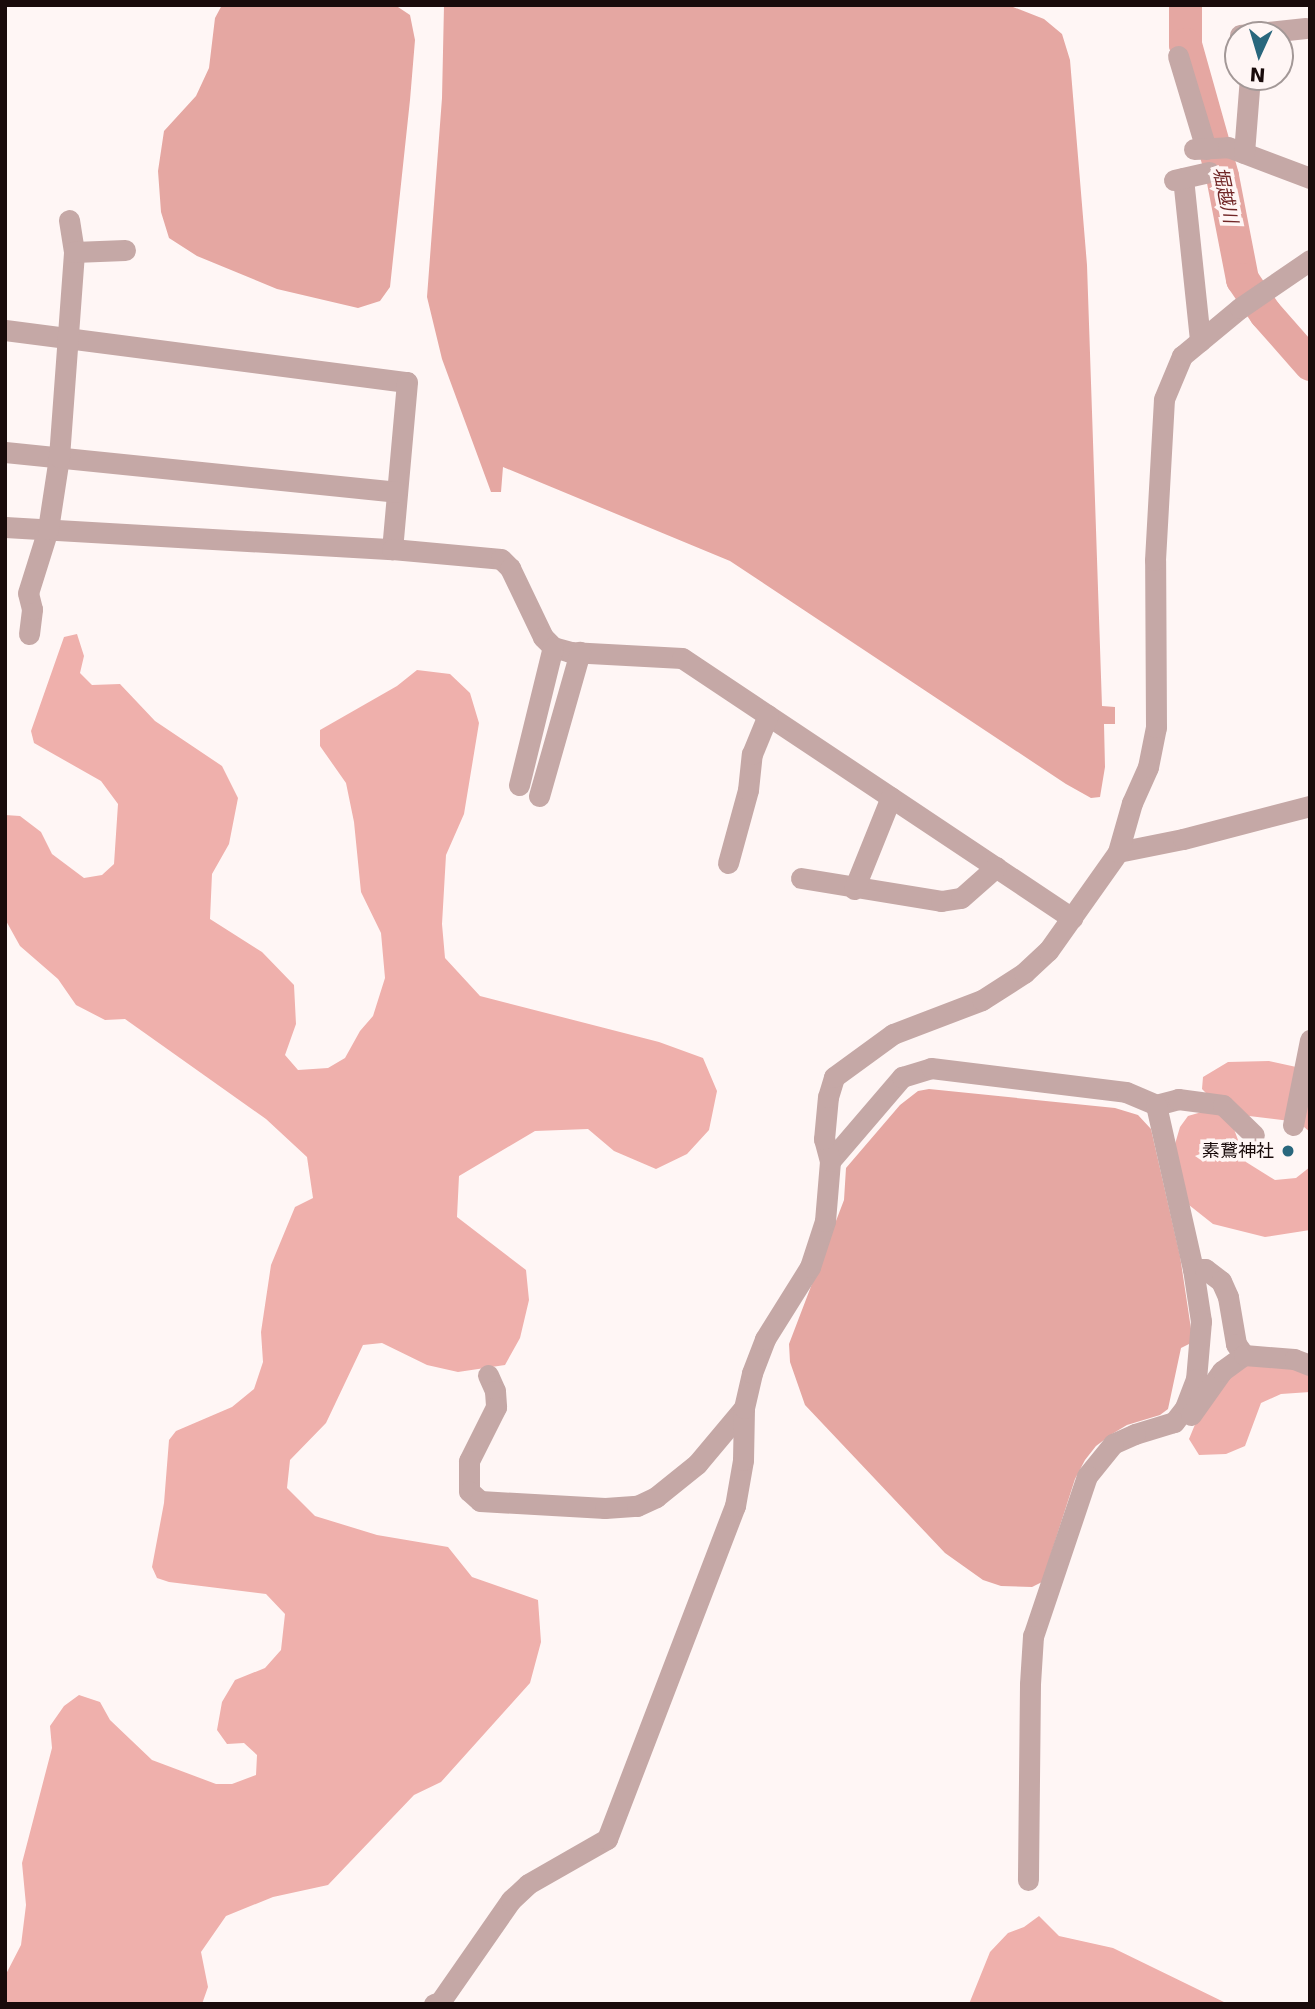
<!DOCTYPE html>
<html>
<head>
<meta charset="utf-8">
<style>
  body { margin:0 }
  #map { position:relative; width:1315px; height:2009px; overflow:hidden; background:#fff6f5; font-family:"DejaVu Sans","Noto Sans JP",sans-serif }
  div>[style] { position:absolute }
  .forest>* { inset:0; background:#efb0ac }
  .water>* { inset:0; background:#e5a7a2 }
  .river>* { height:33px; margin:-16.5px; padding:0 16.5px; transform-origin:16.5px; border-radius:16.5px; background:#e5a7a2 }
  .street>* { height:21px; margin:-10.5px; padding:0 10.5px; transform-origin:10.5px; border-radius:10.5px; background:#c5a8a6 }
  .dots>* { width:19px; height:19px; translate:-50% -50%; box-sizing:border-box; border:4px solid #fff6f5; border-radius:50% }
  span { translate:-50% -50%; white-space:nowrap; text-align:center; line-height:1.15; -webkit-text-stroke:7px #fff6f5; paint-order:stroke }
  .poi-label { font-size:18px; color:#190b0b }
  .right { translate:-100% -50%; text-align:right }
  .water-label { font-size:19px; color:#712727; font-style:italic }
  .frame { position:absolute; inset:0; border:7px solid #190b0b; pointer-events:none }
  .north { position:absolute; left:1224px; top:21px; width:70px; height:70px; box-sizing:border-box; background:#fff6f5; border:2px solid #a39897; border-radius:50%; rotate:184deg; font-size:19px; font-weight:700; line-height:28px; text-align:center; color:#190b0b }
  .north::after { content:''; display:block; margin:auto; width:24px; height:32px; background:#29677d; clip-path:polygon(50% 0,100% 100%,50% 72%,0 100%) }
</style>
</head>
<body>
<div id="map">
  <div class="forest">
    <i style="clip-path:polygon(77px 634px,84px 656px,80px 673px,92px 685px,120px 684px,155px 721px,222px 766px,238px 798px,229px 844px,212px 874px,210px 919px,262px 952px,294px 985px,296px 1024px,285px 1055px,298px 1070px,328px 1068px,345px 1058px,360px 1031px,373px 1016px,385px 978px,381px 933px,361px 892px,354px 822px,346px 783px,320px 746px,320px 730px,397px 686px,417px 670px,450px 674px,470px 693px,479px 723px,464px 814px,446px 855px,442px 924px,445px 958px,480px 996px,659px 1042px,703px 1058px,717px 1091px,709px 1130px,687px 1154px,656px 1169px,614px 1151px,588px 1129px,535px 1131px,459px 1176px,457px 1217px,526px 1270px,529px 1300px,520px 1338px,505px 1365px,458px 1372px,427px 1365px,382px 1343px,363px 1345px,326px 1423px,290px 1460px,287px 1488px,315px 1516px,377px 1535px,448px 1547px,472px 1577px,538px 1600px,541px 1642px,530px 1683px,441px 1782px,414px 1795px,328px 1885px,273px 1897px,226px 1916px,201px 1952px,208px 1987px,202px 2004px,5px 2004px,5px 1976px,21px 1945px,26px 1905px,22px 1863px,52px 1748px,50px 1726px,64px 1706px,79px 1695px,100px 1702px,110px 1720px,152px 1760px,216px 1784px,232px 1784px,256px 1775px,257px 1755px,244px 1743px,227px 1744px,217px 1730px,222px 1702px,235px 1680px,265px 1668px,281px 1650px,285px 1614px,266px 1594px,169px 1582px,157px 1578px,152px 1567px,164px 1503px,169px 1440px,176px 1431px,232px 1407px,254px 1389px,263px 1362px,261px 1332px,271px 1265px,295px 1207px,313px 1198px,307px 1157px,266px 1119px,125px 1019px,105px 1020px,76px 1005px,58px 979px,20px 946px,5px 919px,5px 815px,20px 816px,41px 832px,52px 854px,84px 878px,102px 875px,114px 864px,118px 804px,101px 781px,34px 743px,31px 731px,64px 637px)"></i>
    <i style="clip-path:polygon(1269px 1061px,1310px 1070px,1310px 1132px,1298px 1122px,1249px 1116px,1209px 1096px,1202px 1089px,1203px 1077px,1228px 1062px)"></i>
    <i style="clip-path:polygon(1205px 1111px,1220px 1114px,1234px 1129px,1246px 1162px,1275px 1180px,1296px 1178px,1310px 1167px,1310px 1230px,1265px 1237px,1213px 1224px,1189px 1205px,1175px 1144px,1180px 1127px,1188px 1116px)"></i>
    <i style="clip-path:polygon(1243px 1365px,1288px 1366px,1310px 1373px,1310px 1392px,1281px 1394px,1261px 1403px,1245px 1446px,1226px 1454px,1199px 1455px,1189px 1439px,1196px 1422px,1226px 1376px)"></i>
    <i style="clip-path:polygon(1039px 1916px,1059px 1936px,1113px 1948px,1228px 2004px,969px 2004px,990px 1952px,1008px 1933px,1024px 1927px)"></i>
  </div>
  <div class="water">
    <i style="clip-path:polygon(222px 5px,395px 5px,410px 15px,415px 40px,410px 100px,390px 287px,380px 301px,358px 308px,277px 289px,197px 256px,169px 238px,161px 212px,158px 171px,164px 131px,196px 96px,209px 68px,215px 18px)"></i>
    <i style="clip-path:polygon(444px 5px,1008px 5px,1044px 19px,1062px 34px,1070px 60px,1087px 265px,1102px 706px,1115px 707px,1115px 724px,1104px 724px,1105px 767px,1100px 797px,1091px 798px,1066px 784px,730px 561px,503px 467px,501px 492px,491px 492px,442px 359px,427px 297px,442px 98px)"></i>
    <i style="clip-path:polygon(929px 1089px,1115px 1108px,1138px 1115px,1151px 1129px,1180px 1256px,1193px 1342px,1181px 1348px,1168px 1409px,1160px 1415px,1127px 1425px,1112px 1434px,1096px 1446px,1085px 1460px,1075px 1479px,1042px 1582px,1032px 1587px,1001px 1586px,983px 1580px,945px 1553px,805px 1405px,790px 1362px,789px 1344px,844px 1200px,846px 1168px,900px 1105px,918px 1091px)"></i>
  </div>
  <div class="river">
    <i style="left:1185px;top:5px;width:39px;rotate:90deg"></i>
    <i style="left:1185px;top:44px;width:137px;rotate:74.3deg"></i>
    <i style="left:1222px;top:176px;width:105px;rotate:79deg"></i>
    <i style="left:1242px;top:279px;width:41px;rotate:55.9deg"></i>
    <i style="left:1265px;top:313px;width:68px;rotate:48.6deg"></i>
  </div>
  <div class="street">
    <i style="left:1240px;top:35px;width:66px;rotate:-6.1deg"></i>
    <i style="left:1178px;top:56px;width:97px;rotate:73.2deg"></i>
    <i style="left:1194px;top:149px;width:34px;rotate:-3deg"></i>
    <i style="left:1228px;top:147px;width:88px;rotate:20.7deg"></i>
    <i style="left:1244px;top:153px;width:76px;rotate:-85.5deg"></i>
    <i style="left:1183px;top:178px;width:164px;rotate:84deg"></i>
    <i style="left:1174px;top:180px;width:36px;rotate:-13deg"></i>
    <i style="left:69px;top:220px;width:32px;rotate:81deg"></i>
    <i style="left:5px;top:330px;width:405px;rotate:7.4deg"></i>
    <i style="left:407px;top:382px;width:168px;rotate:95.1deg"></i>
    <i style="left:5px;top:452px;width:393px;rotate:5.8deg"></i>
    <i style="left:5px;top:527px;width:388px;rotate:3.3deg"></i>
    <i style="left:392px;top:549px;width:109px;rotate:5.2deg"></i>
    <i style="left:501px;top:559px;width:13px;rotate:45deg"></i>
    <i style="left:510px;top:568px;width:76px;rotate:64.4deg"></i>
    <i style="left:543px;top:637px;width:14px;rotate:45deg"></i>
    <i style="left:553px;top:647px;width:18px;rotate:16deg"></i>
    <i style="left:570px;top:652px;width:112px;rotate:3.1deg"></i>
    <i style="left:682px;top:658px;width:469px;rotate:33.7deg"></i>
    <i style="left:29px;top:634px;width:25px;rotate:-83deg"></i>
    <i style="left:32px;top:609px;width:16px;rotate:-104deg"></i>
    <i style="left:28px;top:593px;width:67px;rotate:-72.6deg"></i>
    <i style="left:48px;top:529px;width:73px;rotate:-81.3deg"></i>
    <i style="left:59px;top:457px;width:206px;rotate:-85.8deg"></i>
    <i style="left:74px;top:252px;width:51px;rotate:-2.2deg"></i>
    <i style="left:519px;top:785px;width:142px;rotate:-76.2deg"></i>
    <i style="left:539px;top:796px;width:150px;rotate:-74.1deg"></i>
    <i style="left:1118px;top:852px;width:66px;rotate:-11.3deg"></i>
    <i style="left:1183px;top:839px;width:131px;rotate:-14.6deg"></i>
    <i style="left:728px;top:863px;width:76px;rotate:-74.7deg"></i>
    <i style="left:748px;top:790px;width:36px;rotate:-84deg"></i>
    <i style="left:752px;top:754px;width:42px;rotate:-67.7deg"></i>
    <i style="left:801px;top:878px;width:142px;rotate:9.3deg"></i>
    <i style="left:941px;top:901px;width:20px;rotate:-9deg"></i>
    <i style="left:961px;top:898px;width:47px;rotate:-41.5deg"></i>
    <i style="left:854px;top:889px;width:99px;rotate:-68.1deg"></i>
    <i style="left:1156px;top:1105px;width:23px;rotate:-15deg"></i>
    <i style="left:1178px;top:1099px;width:45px;rotate:7.6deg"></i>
    <i style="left:1223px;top:1105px;width:43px;rotate:44.1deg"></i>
    <i style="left:1293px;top:1125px;width:87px;rotate:-78.7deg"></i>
    <i style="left:830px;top:1161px;width:111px;rotate:-49.4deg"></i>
    <i style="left:902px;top:1077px;width:30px;rotate:-17deg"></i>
    <i style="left:931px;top:1068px;width:196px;rotate:7deg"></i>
    <i style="left:1126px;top:1092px;width:33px;rotate:23deg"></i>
    <i style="left:1156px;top:1105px;width:168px;rotate:77.3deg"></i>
    <i style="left:1193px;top:1269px;width:53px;rotate:81.3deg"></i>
    <i style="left:1201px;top:1321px;width:58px;rotate:94.9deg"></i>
    <i style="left:1196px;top:1379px;width:31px;rotate:111deg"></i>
    <i style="left:1185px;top:1408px;width:18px;rotate:128deg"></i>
    <i style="left:1174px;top:1422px;width:41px;rotate:162.9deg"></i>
    <i style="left:1135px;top:1434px;width:24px;rotate:156deg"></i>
    <i style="left:1113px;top:1444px;width:41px;rotate:129.1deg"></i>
    <i style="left:1087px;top:1476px;width:169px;rotate:108.6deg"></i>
    <i style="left:1033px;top:1636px;width:48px;rotate:93.6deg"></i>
    <i style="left:1030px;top:1684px;width:196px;rotate:90.6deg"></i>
    <i style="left:1193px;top:1269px;width:12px"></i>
    <i style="left:1205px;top:1269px;width:20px;rotate:37deg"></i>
    <i style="left:1221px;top:1281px;width:17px;rotate:66deg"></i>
    <i style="left:1228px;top:1297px;width:48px;rotate:80.3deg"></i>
    <i style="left:1236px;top:1344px;width:14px;rotate:54deg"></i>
    <i style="left:488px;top:1375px;width:17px;rotate:66deg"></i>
    <i style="left:495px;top:1391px;width:16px;rotate:86deg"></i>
    <i style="left:496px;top:1407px;width:60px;rotate:116.6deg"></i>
    <i style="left:469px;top:1461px;width:30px;rotate:90deg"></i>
    <i style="left:469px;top:1491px;width:15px;rotate:42deg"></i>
    <i style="left:480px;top:1501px;width:125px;rotate:3.2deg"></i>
    <i style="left:605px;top:1508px;width:32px;rotate:-4deg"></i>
    <i style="left:637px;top:1506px;width:21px;rotate:-25deg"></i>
    <i style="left:656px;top:1497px;width:53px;rotate:-38.8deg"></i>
    <i style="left:697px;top:1464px;width:73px;rotate:-50deg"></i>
    <i style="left:1191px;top:1415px;width:54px;rotate:-54.8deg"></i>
    <i style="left:1222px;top:1371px;width:27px;rotate:-36deg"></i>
    <i style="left:1244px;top:1355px;width:50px;rotate:4.6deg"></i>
    <i style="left:1294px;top:1359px;width:17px;rotate:21deg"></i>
    <i style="left:434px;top:2004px;width:6px;rotate:-18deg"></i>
    <i style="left:440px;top:2002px;width:124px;rotate:-55.2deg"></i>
    <i style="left:511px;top:1900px;width:23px;rotate:-43deg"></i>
    <i style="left:528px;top:1884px;width:91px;rotate:-29.7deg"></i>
    <i style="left:607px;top:1839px;width:357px;rotate:-69deg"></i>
    <i style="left:735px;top:1506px;width:47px;rotate:-80.1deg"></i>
    <i style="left:743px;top:1460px;width:52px;rotate:-88.9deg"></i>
    <i style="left:744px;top:1408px;width:36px;rotate:-77deg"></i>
    <i style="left:752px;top:1373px;width:36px;rotate:-69deg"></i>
    <i style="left:765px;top:1339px;width:85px;rotate:-58deg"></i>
    <i style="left:810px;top:1267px;width:48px;rotate:-71.9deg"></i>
    <i style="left:825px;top:1221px;width:60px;rotate:-85.2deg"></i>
    <i style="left:830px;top:1161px;width:23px;rotate:-105deg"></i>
    <i style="left:824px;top:1139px;width:42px;rotate:-84.6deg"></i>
    <i style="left:828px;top:1097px;width:21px;rotate:-73deg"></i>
    <i style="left:834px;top:1077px;width:73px;rotate:-36.1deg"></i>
    <i style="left:893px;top:1034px;width:95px;rotate:-20.9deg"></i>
    <i style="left:982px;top:1000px;width:50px;rotate:-32.7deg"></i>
    <i style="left:1024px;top:973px;width:33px;rotate:-43deg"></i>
    <i style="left:1048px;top:951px;width:121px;rotate:-54.7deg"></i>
    <i style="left:1118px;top:852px;width:51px;rotate:-74.1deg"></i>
    <i style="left:1132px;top:803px;width:39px;rotate:-66deg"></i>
    <i style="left:1148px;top:767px;width:41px;rotate:-78.7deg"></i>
    <i style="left:1156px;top:727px;width:167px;rotate:-90.3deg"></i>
    <i style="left:1155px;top:560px;width:161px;rotate:-86.8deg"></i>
    <i style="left:1164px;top:399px;width:47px;rotate:-67.3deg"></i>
    <i style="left:1182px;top:356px;width:75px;rotate:-39.6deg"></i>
    <i style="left:1240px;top:308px;width:85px;rotate:-34.4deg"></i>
  </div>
  <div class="dots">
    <i style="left:1288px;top:1151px;background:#29677d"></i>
  </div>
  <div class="poi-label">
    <span class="right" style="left:1274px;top:1151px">素鵞神社</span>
  </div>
  <div class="water-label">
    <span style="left:1225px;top:195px;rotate:78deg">堀越川</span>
  </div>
  <div class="frame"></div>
  <div class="north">N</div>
</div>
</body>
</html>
